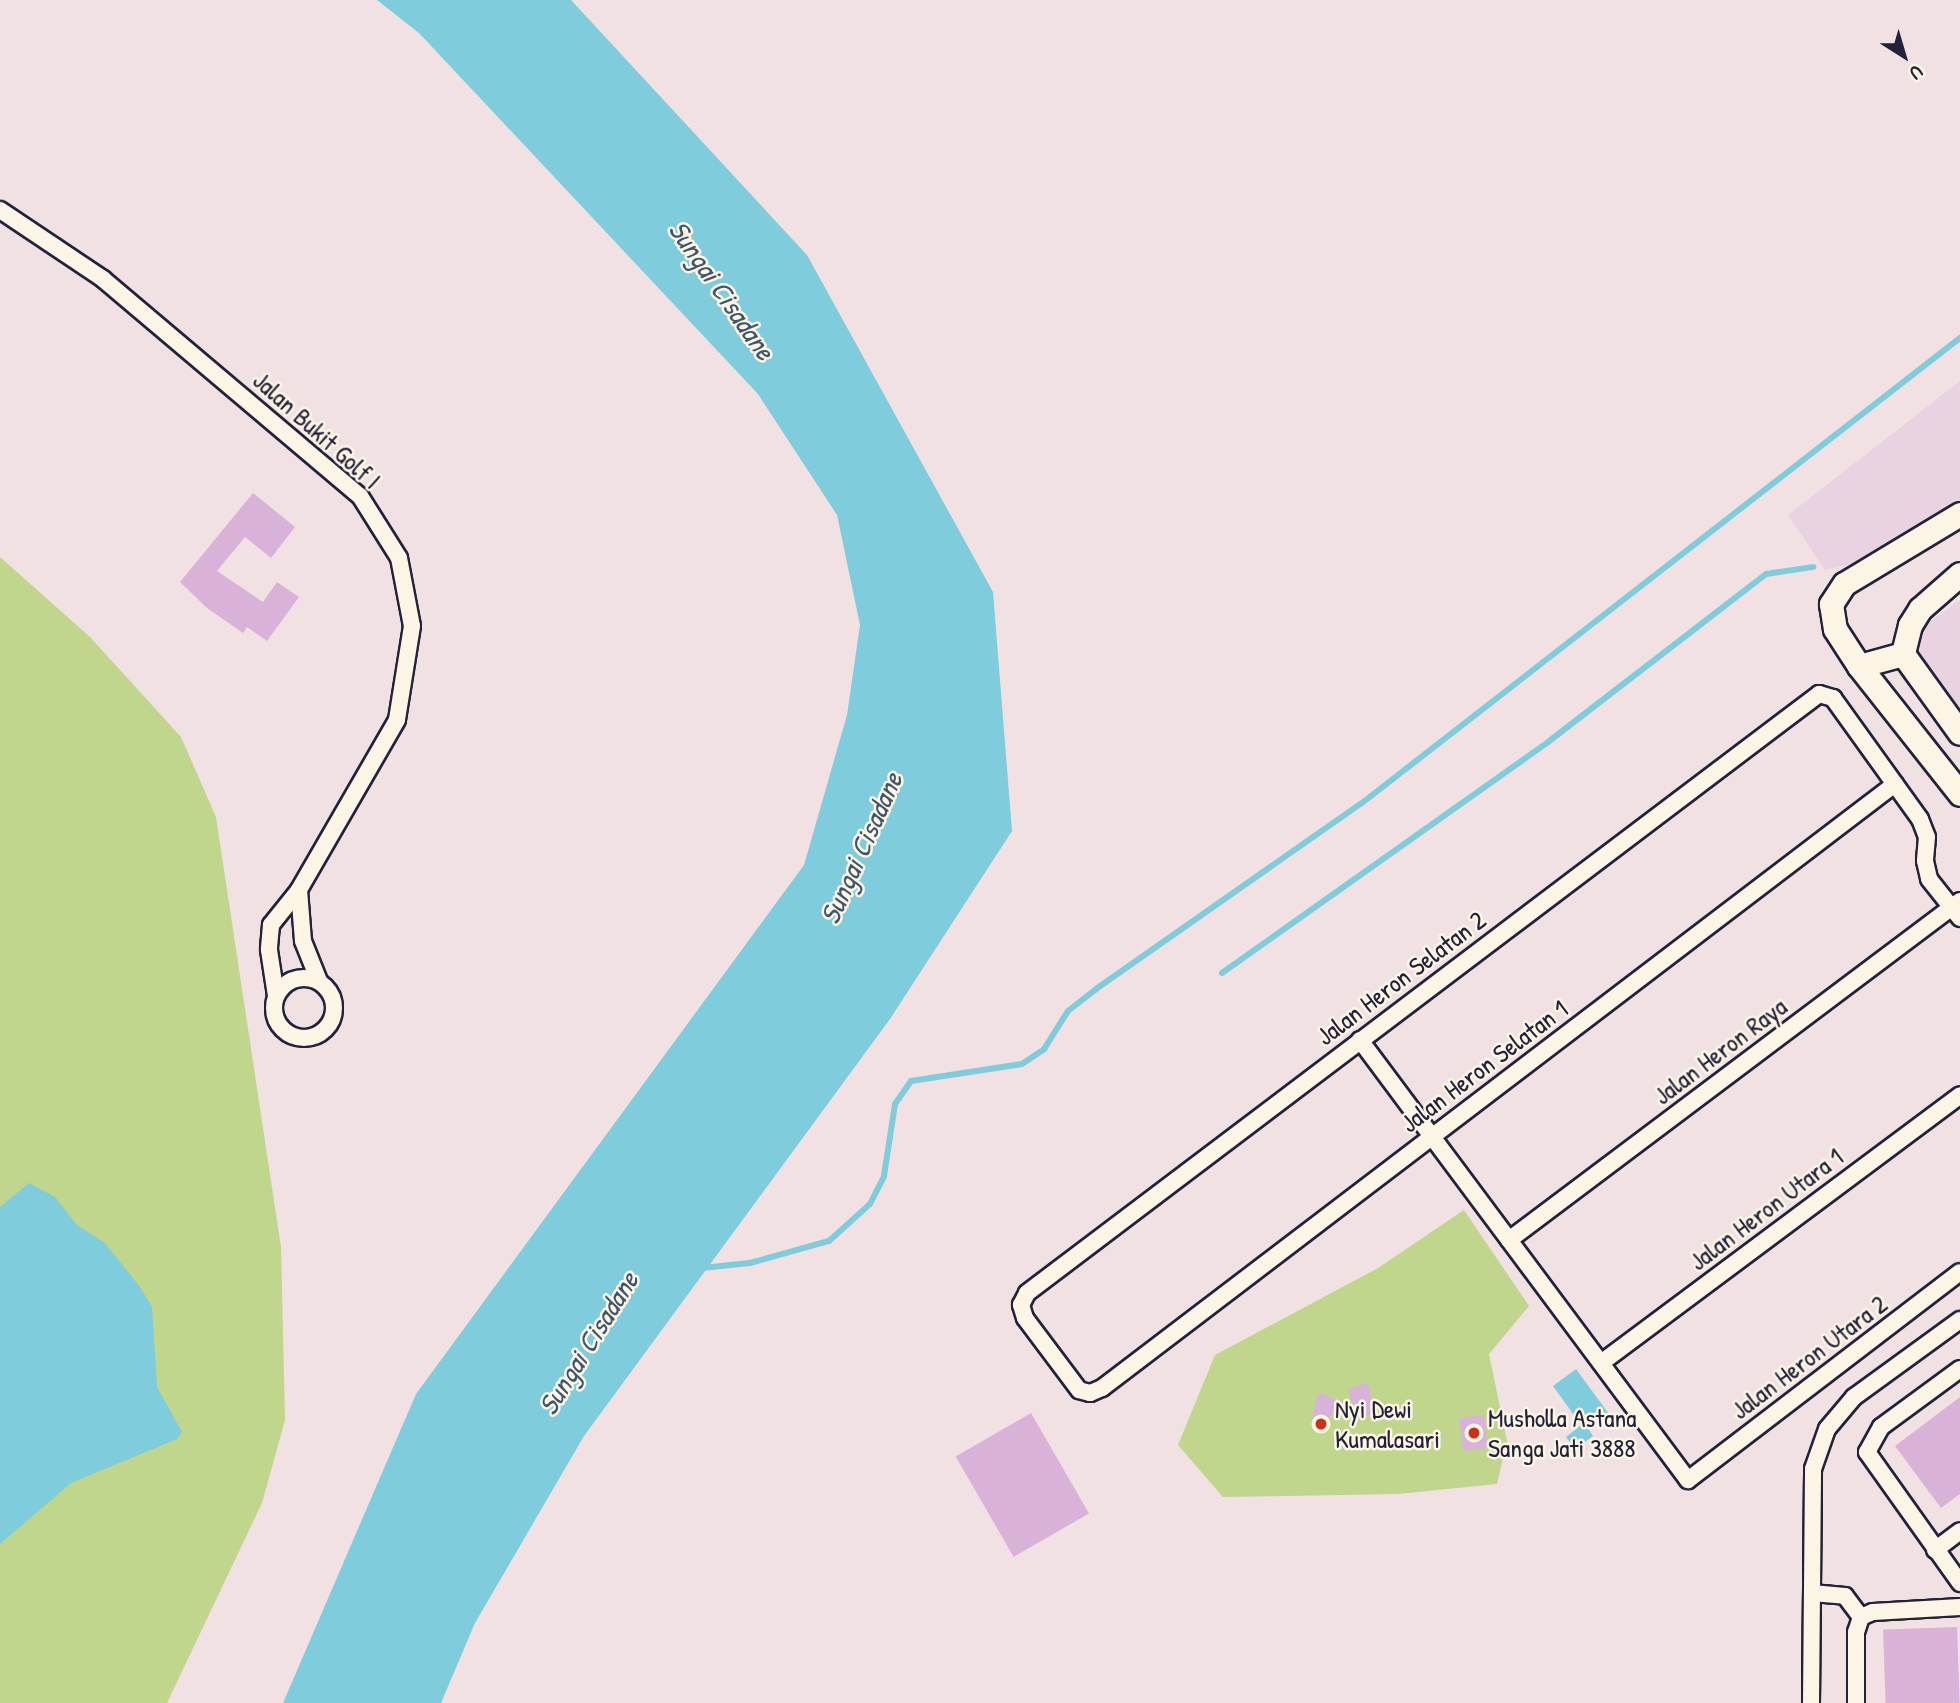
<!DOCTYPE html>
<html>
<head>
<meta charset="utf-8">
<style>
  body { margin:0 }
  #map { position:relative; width:1960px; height:1703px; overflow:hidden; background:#f2e1e2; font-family:"Patrick Hand",sans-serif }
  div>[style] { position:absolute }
  .built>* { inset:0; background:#ead3e0 }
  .green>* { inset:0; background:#bfd68c }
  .water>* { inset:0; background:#7eccdc }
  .stream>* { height:6px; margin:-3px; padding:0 3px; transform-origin:3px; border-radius:3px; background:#7eccdc }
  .building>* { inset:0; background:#d9b2da; transform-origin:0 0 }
  .roads { filter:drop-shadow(2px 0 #22223b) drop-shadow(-2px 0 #22223b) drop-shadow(0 2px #22223b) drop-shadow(0 -2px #22223b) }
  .minor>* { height:16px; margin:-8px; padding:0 8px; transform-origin:8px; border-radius:8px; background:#fcf5e5 }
  .minor>.ring { margin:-8px; padding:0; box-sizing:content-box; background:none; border:16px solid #fcf5e5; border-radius:50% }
  .secondary>* { height:23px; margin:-11.5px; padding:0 11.5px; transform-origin:11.5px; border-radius:11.5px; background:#fcf5e5 }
  .dots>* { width:19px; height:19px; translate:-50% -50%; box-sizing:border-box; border:4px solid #fcf5e5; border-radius:50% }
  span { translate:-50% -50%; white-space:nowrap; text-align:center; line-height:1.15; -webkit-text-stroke:5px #fcf5e5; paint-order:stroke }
  .street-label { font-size:26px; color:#22223b }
  .poi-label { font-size:26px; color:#22223b }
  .left { translate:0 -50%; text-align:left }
  .water-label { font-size:28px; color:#3e556b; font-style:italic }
  .north { position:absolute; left:1869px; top:21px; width:70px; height:70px; -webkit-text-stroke:5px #fcf5e5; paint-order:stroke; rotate:143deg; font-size:19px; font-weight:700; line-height:28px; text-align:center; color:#22223b }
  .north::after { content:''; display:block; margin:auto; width:24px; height:32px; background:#22223b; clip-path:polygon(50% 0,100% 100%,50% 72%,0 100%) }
</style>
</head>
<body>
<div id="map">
  <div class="built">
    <i style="clip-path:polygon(1960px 381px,1960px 509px,1898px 554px,1825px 570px,1788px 515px)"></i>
    <i style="clip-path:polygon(1960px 600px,1960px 710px,1948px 719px,1911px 654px,1928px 623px)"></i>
  </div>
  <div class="green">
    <i style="clip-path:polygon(0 557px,90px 637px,181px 737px,216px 817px,281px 1247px,285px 1420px,262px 1503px,167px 1703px,0 1703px)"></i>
    <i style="clip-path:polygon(1464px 1210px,1529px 1306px,1489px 1354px,1507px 1441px,1497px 1484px,1398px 1494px,1223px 1497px,1178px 1445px,1215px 1355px,1378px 1268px)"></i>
  </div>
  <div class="water">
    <i style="clip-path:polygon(377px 0,571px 0,807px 255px,993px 592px,1012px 831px,890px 1019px,584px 1436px,475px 1623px,441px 1703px,283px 1703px,416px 1394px,804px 865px,847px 715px,860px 625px,837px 515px,758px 394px,419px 33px)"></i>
    <i style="clip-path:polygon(29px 1183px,55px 1197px,77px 1225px,105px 1243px,140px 1287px,152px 1307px,157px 1387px,182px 1432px,177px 1439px,71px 1483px,0 1544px,0 1207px)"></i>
    <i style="clip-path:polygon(1576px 1369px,1609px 1414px,1589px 1430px,1593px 1436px,1575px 1449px,1566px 1437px,1581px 1425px,1553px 1386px)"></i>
  </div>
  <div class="stream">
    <i style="left:1222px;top:973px;width:400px;rotate:-35.3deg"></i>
    <i style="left:1548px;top:742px;width:275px;rotate:-37.6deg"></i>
    <i style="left:1766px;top:574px;width:48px;rotate:-8.5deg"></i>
    <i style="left:702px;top:1268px;width:48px;rotate:-5.9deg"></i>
    <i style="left:750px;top:1263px;width:82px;rotate:-15.6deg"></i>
    <i style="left:829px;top:1241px;width:55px;rotate:-42.1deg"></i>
    <i style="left:870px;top:1204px;width:31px;rotate:-63deg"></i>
    <i style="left:884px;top:1176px;width:73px;rotate:-81.3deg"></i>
    <i style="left:895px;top:1104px;width:28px;rotate:-55deg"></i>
    <i style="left:911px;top:1081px;width:112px;rotate:-8.7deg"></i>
    <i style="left:1022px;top:1064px;width:27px;rotate:-34deg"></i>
    <i style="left:1044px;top:1049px;width:45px;rotate:-57.7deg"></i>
    <i style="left:1068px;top:1011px;width:36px;rotate:-38deg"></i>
    <i style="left:1096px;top:989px;width:325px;rotate:-35deg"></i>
    <i style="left:1362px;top:803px;width:758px;rotate:-37.87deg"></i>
  </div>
  <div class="building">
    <i style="clip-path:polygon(253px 493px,295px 527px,271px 558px,245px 537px,217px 571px,263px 602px,277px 582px,299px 597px,267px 641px,247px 627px,243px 633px,207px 608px,180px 582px)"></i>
    <i style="left:1367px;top:1383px;width:32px;height:20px;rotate:72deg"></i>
    <i style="clip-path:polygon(1318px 1393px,1344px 1402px,1328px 1418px,1312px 1419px)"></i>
    <i style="clip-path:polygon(1960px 1397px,1960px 1494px,1941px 1508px,1895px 1446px)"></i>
    <i style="left:1031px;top:1413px;width:116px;height:87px;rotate:60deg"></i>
    <i style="left:1484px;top:1415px;width:33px;height:25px;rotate:83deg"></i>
    <i style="left:1957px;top:1627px;width:76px;height:74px;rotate:88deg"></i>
  </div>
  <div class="roads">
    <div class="minor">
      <i style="left:0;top:210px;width:124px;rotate:33.8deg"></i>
      <i style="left:103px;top:279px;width:336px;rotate:40.2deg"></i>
      <i style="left:360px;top:496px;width:73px;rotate:57.8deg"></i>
      <i style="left:399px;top:558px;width:69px;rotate:79.2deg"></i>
      <i style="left:412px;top:626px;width:95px;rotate:99.1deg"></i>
      <i style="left:397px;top:720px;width:196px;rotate:120deg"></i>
      <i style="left:299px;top:890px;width:45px;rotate:128.7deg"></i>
      <i style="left:271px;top:925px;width:25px;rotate:95deg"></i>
      <i style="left:269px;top:950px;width:47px;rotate:81.3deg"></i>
      <i style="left:1895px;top:784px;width:997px;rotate:142.7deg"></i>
      <i style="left:1102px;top:1388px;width:13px;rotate:157deg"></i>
      <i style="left:1090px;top:1393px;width:11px;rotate:-165deg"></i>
      <i style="left:1079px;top:1390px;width:90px;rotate:-126.9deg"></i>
      <i style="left:1025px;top:1318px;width:14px;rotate:-107deg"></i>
      <i style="left:1021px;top:1305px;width:13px;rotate:-63deg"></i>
      <i style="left:1027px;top:1293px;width:993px;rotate:-37.1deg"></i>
      <i style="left:1819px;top:694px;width:15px;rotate:16deg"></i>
      <i style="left:1833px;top:698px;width:149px;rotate:54.3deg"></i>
      <i style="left:1920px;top:819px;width:19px;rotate:69deg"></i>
      <i style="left:1927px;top:837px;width:24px;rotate:95deg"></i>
      <i style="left:1925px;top:861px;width:18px;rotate:77deg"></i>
      <i style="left:1929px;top:879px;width:50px;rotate:51.5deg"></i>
      <i style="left:299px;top:890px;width:51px;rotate:85.5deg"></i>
      <i style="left:303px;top:941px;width:43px;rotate:68.2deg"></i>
      <i class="ring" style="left:274px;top:978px;width:44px;height:44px"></i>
      <i style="left:1360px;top:1040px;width:549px;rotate:53.3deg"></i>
      <i style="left:1688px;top:1480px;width:342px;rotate:-37.4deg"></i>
      <i style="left:1509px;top:1240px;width:564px;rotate:-36.93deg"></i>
      <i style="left:1601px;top:1363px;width:448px;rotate:-36.7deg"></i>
      <i style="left:1960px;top:1369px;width:98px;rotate:143.7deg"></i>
      <i style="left:1881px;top:1427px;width:29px;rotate:119deg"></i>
      <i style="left:1867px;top:1452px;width:161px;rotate:54.6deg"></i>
      <i style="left:1935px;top:1550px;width:31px;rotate:-37deg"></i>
      <i style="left:1812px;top:1593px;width:33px;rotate:5deg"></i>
      <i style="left:1845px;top:1596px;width:26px;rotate:53deg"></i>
      <i style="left:1861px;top:1617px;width:16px;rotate:108deg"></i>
      <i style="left:1856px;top:1632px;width:71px;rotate:90deg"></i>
      <i style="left:1861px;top:1617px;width:13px;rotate:-23deg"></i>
      <i style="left:1873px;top:1612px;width:87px;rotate:-3.3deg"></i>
      <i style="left:1811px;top:1703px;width:234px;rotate:-89.5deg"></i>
      <i style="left:1813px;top:1469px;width:42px;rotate:-70.7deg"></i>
      <i style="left:1827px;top:1429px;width:42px;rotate:-49.8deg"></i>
      <i style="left:1854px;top:1397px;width:131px;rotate:-36deg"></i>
    </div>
    <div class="secondary">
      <i style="left:1960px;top:514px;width:135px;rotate:148.9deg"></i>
      <i style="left:1844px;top:584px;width:24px;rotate:123deg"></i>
      <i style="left:1831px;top:604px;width:25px;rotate:81deg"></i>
      <i style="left:1835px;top:629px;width:44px;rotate:57deg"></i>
      <i style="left:1859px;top:666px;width:163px;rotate:51.7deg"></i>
      <i style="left:1960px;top:574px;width:53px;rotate:138.8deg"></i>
      <i style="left:1920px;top:609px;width:19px;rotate:122deg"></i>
      <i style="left:1910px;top:625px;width:30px;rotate:104deg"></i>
      <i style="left:1903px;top:654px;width:97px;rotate:54.2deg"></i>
      <i style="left:1859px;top:666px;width:46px;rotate:-15.3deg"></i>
    </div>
  </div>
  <div class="dots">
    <i style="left:1321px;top:1424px;background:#c8321e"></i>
    <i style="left:1474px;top:1433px;background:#c8321e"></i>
  </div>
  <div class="street-label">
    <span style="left:317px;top:430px;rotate:42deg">Jalan Bukit Golf I</span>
    <span style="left:1401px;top:978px;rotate:-37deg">Jalan Heron Selatan 2</span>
    <span style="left:1720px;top:1051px;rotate:-37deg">Jalan Heron Raya</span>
    <span style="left:1484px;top:1066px;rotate:-37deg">Jalan Heron Selatan 1</span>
    <span style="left:1766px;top:1209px;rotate:-37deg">Jalan Heron Utara 1</span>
    <span style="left:1809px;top:1357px;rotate:-37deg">Jalan Heron Utara 2</span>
  </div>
  <div class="poi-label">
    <span class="left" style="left:1335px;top:1424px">Nyi Dewi<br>Kumalasari</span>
    <span class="left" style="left:1488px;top:1433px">Musholla Astana<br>Sanga Jati 3888</span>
  </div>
  <div class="water-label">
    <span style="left:722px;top:290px;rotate:55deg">Sungai Cisadane</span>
    <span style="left:861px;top:848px;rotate:-66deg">Sungai Cisadane</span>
    <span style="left:588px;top:1343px;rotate:-58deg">Sungai Cisadane</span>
  </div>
  <div class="north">U</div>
</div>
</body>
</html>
